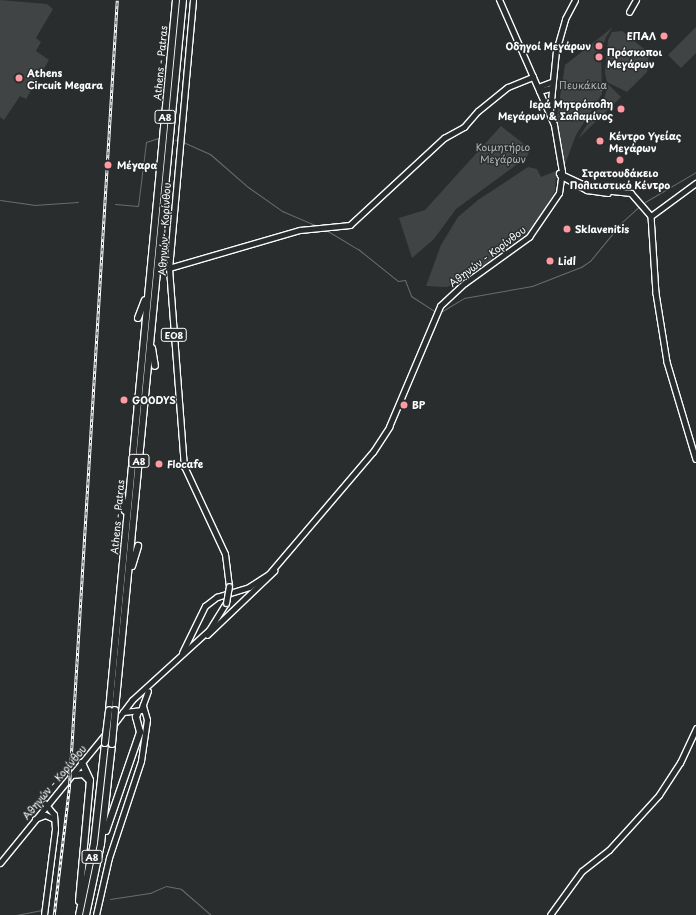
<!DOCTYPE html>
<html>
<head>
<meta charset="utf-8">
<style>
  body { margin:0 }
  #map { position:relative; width:696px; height:915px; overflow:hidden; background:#2a2d2e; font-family:"Playpen Sans",sans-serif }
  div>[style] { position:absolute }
  .green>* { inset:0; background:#414445 }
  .stream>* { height:1px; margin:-0.5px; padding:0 0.5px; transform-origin:0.5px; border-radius:0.5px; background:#6a6c6d }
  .roads { filter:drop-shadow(1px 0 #fff) drop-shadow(-1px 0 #fff) drop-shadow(0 1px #fff) drop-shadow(0 -1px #fff) }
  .secondary>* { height:4.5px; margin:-2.25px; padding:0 2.25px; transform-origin:2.25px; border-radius:2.25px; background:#2a2d2e }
  .primary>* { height:5px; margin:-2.5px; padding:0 2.5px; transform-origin:2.5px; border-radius:2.5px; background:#2a2d2e }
  .highway>* { height:6px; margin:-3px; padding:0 3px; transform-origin:3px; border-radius:3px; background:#2a2d2e }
  .rail>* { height:2.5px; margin-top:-1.25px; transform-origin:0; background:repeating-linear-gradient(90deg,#2a2d2e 0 3px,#fff 0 6px); box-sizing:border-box; border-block:1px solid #fff }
  .bridges { filter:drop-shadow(1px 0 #fff) drop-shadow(-1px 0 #fff) drop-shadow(0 1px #fff) drop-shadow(0 -1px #fff) }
  .primary-bridge>* { height:5px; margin:-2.5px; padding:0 2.5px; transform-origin:2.5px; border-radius:2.5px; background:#2a2d2e }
  .highway-bridge>* { height:6px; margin:-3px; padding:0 3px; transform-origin:3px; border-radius:3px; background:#2a2d2e }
  .dots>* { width:11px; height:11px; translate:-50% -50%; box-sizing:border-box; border:2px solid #2a2d2e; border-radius:50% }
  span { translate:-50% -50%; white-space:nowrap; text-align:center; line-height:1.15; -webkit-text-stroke:3px #2a2d2e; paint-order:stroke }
  .shield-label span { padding:1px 3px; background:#2a2d2e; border:1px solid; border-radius:3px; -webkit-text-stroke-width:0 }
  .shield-label { font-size:9px; color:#fff; font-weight:700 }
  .poi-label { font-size:10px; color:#fff; font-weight:700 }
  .right { translate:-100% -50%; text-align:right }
  .left { translate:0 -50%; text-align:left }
  .street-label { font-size:10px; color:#fff }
  .park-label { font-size:10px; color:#b3b4b5 }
</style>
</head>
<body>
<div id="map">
  <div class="green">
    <i style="clip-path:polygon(0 0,47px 4px,53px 9px,36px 38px,41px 42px,36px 51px,49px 60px,26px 99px,20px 96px,4px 120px,0 117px)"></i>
    <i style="clip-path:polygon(179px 0,104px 799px,98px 843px,83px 915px,82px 915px,103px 799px)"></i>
    <i style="clip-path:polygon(613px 27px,606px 37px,601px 54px,602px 94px,576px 135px,564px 167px,556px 123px,565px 65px)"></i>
    <i style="clip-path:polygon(696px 27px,696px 53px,681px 68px,668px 55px)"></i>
    <i style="clip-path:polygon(622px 31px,649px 53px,647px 72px,627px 92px,607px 82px,605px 73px,608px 40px,612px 32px)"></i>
    <i style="clip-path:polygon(608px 84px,621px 97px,578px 139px,605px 96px)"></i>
    <i style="clip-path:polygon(501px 126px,530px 149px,527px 157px,456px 209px,434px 239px,412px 258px,399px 218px,425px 210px)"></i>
    <i style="clip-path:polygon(528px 167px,537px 169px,541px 177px,556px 171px,555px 191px,534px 228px,468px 277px,447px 287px,426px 286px,441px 245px,458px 217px,478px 200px)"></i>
  </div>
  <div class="stream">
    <i style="left:570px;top:84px;width:32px;rotate:11deg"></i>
    <i style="left:175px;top:140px;width:1px"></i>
    <i style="left:183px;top:142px;width:30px;rotate:24deg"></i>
    <i style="left:210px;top:154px;width:50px;rotate:41deg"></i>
    <i style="left:248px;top:187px;width:42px;rotate:35.2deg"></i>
    <i style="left:282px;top:211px;width:38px;rotate:23deg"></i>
    <i style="left:0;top:200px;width:34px;rotate:8deg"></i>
    <i style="left:34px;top:205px;width:44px;rotate:-3.9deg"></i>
    <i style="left:645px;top:202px;width:59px;rotate:-30.5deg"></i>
    <i style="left:115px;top:204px;width:23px;rotate:5deg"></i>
    <i style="left:138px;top:206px;width:64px;rotate:-82.9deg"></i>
    <i style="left:146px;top:142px;width:13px;rotate:-18deg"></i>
    <i style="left:326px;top:230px;width:37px;rotate:31deg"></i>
    <i style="left:358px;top:249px;width:51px;rotate:38.7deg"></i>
    <i style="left:398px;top:281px;width:7px;rotate:-8deg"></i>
    <i style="left:405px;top:280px;width:17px;rotate:69deg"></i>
    <i style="left:411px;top:296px;width:27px;rotate:33deg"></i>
    <i style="left:439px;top:313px;width:29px;rotate:-31deg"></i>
    <i style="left:464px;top:298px;width:69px;rotate:-10deg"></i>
    <i style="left:532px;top:286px;width:53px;rotate:-21.2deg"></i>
    <i style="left:581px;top:267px;width:11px;rotate:-34deg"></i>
    <i style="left:590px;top:261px;width:50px;rotate:-50.6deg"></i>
    <i style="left:622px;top:222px;width:24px;rotate:-42deg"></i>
    <i style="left:110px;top:899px;width:40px;rotate:-8.5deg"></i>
    <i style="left:150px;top:893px;width:17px;rotate:-24deg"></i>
    <i style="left:166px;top:886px;width:15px;rotate:11deg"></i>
    <i style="left:181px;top:889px;width:40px;rotate:41deg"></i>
    <i style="left:16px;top:915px;width:25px;rotate:-11deg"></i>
  </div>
  <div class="roads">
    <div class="secondary">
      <i style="left:629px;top:12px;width:14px;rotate:-60deg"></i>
      <i style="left:538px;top:87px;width:15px;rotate:-20deg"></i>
      <i style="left:539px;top:91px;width:12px;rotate:-14deg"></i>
      <i style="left:550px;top:111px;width:60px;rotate:-84.3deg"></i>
      <i style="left:556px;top:51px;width:33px;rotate:-74deg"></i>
      <i style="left:565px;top:19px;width:21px;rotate:-62deg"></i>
      <i style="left:559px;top:173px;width:38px;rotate:25deg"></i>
      <i style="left:593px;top:189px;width:38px;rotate:6deg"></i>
      <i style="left:631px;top:193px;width:30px;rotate:49deg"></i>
      <i style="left:651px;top:216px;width:56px;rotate:-36.3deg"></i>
      <i style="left:560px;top:175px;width:31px;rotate:29deg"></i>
      <i style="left:587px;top:190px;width:21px;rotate:8deg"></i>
      <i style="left:651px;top:216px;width:77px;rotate:86.3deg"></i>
      <i style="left:656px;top:293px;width:70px;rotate:80.9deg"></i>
      <i style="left:667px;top:362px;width:101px;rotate:73.4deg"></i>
      <i style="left:169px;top:268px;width:136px;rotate:-16.2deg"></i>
      <i style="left:300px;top:230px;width:50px;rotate:-5.7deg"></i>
      <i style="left:350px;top:225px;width:128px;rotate:-42.8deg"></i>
      <i style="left:444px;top:138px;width:23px;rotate:-29deg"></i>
      <i style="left:464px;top:127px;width:21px;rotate:-49deg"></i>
      <i style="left:478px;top:111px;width:38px;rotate:-39deg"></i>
      <i style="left:508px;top:87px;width:27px;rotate:-22deg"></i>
      <i style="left:207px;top:635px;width:93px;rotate:-43.7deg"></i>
      <i style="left:182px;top:653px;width:52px;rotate:-63.9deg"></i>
      <i style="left:205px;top:606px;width:15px;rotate:-37deg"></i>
      <i style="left:217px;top:597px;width:34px;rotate:-17deg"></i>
      <i style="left:249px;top:587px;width:24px;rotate:-33deg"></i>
      <i style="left:269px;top:574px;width:160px;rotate:-49.6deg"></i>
      <i style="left:373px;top:452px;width:30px;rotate:-57deg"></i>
      <i style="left:389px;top:427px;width:131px;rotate:-67.1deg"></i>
      <i style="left:440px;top:306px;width:34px;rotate:-43deg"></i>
      <i style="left:465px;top:283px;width:79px;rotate:-35.7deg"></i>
      <i style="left:529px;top:237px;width:53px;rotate:-55.7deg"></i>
      <i style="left:559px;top:193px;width:21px;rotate:-82deg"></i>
      <i style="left:562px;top:172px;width:48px;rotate:-99.7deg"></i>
      <i style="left:554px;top:125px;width:137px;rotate:-113.7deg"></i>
      <i style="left:44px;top:915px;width:87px;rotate:-82.7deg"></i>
      <i style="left:55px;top:829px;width:14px;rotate:-94deg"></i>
      <i style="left:54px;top:815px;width:14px;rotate:-129deg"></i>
      <i style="left:96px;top:915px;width:58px;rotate:-77.2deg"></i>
      <i style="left:109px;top:858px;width:102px;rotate:-71.7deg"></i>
      <i style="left:141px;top:761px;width:41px;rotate:-81.7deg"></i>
      <i style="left:147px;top:720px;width:15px;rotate:-106deg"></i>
      <i style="left:550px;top:915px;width:54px;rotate:-54deg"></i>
      <i style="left:582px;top:871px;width:34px;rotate:-38deg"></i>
      <i style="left:609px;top:850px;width:74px;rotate:-47.7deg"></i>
      <i style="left:659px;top:795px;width:38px;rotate:-57deg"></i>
      <i style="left:680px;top:763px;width:38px;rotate:-65deg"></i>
    </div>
    <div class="primary">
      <i style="left:193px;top:0;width:269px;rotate:95.1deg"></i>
      <i style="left:169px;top:268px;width:199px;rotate:85.7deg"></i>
      <i style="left:184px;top:466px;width:97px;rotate:65deg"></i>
      <i style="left:225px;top:554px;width:32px;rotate:83deg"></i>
      <i style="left:123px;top:712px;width:18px;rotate:-6deg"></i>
      <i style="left:141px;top:710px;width:20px;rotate:-70deg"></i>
      <i style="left:114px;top:724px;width:30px;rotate:-53deg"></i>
      <i style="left:132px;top:700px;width:104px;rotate:-42.3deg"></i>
      <i style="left:209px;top:630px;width:32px;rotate:-58deg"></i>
      <i style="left:35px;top:819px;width:11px;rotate:-22deg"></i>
      <i style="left:45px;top:815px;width:8px;rotate:23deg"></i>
      <i style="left:0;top:863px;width:168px;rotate:-50.8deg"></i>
    </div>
    <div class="highway">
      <i style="left:138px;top:318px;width:19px;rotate:-69deg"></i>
      <i style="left:152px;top:348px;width:18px;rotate:81deg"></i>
      <i style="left:122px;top:496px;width:15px;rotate:79deg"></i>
      <i style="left:132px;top:566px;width:21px;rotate:-73deg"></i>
      <i style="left:109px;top:710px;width:713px;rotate:-84.61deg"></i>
      <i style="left:115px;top:710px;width:713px;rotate:-84.53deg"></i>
      <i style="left:71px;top:775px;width:12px;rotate:-5deg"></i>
      <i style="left:83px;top:774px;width:8px;rotate:45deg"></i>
      <i style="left:106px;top:831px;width:105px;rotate:-71deg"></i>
      <i style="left:140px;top:732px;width:16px;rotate:-105deg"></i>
      <i style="left:136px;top:717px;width:5px;rotate:-68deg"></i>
      <i style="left:79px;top:901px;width:121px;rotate:-84.8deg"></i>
      <i style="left:90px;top:780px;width:19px;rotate:-115deg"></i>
      <i style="left:79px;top:915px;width:74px;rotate:-78.2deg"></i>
      <i style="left:94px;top:843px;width:101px;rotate:-83.7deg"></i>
      <i style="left:86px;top:915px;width:73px;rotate:-78.1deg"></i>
      <i style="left:101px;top:844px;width:101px;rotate:-83.7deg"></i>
    </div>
  </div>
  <div class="rail">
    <i style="left:54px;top:915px;width:126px;rotate:-83.2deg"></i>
    <i style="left:69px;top:790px;width:791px;rotate:-86.52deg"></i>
  </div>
  <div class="bridges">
    <div class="primary-bridge">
      <i style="left:226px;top:603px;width:17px;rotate:-80deg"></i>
    </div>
    <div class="highway-bridge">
      <i style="left:105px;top:743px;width:33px;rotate:-83deg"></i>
      <i style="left:112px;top:744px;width:34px;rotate:-85deg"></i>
    </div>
  </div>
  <div class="dots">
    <i style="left:664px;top:36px;background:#ff9aa2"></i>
    <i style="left:599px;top:46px;background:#ff9aa2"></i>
    <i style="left:599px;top:57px;background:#ff9aa2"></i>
    <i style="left:19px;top:78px;background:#ff9aa2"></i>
    <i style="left:621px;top:109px;background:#ff9aa2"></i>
    <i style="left:600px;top:141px;background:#ff9aa2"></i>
    <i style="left:620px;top:160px;background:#ff9aa2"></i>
    <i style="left:108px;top:165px;background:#ff9aa2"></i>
    <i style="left:567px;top:229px;background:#ff9aa2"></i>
    <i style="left:550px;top:261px;background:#ff9aa2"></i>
    <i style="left:124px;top:400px;background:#ff9aa2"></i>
    <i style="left:404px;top:405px;background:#ff9aa2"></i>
    <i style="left:159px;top:464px;background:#ff9aa2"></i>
  </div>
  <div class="shield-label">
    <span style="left:165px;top:117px">Α8</span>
    <span style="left:174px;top:335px">ΕΟ8</span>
    <span style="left:139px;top:461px">Α8</span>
    <span style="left:92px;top:857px">Α8</span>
  </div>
  <div class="poi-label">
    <span class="right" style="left:656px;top:36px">ΕΠΑΛ</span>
    <span class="right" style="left:591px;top:46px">Οδηγοί Μεγάρων</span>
    <span class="left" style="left:607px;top:57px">Πρόσκοποι<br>Μεγάρων</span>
    <span class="left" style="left:27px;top:78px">Athens<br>Circuit Megara</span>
    <span class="right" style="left:613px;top:109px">Ιερά Μητρόπολη<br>Μεγάρων &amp; Σαλαμίνος</span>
    <span class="left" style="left:609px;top:141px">Κέντρο Υγείας<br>Μεγάρων</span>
    <span class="left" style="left:117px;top:165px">Μέγαρα</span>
    <span style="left:620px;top:178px">Στρατουδάκειο<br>Πολιτιστικό Κέντρο</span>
    <span class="left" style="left:575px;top:229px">Sklavenitis</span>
    <span class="left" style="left:558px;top:261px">Lidl</span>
    <span class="left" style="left:132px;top:400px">GOODYS</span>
    <span class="left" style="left:412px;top:405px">BP</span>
    <span class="left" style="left:167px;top:464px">Flocafe</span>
  </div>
  <div class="street-label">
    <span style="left:160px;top:63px;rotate:-85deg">Athens - Patras</span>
    <span style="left:164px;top:229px;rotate:-87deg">Αθηνών - Κορίνθου</span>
    <span style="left:487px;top:256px;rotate:-37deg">Αθηνών - Κορίνθου</span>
    <span style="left:117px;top:517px;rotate:-85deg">Athens - Patras</span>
    <span style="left:54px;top:782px;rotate:-50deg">Αθηνών - Κορίνθου</span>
  </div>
  <div class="park-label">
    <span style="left:583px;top:85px">Πευκάκια</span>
    <span style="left:503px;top:152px">Κοιμητήριο<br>Μεγάρων</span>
  </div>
</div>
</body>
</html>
